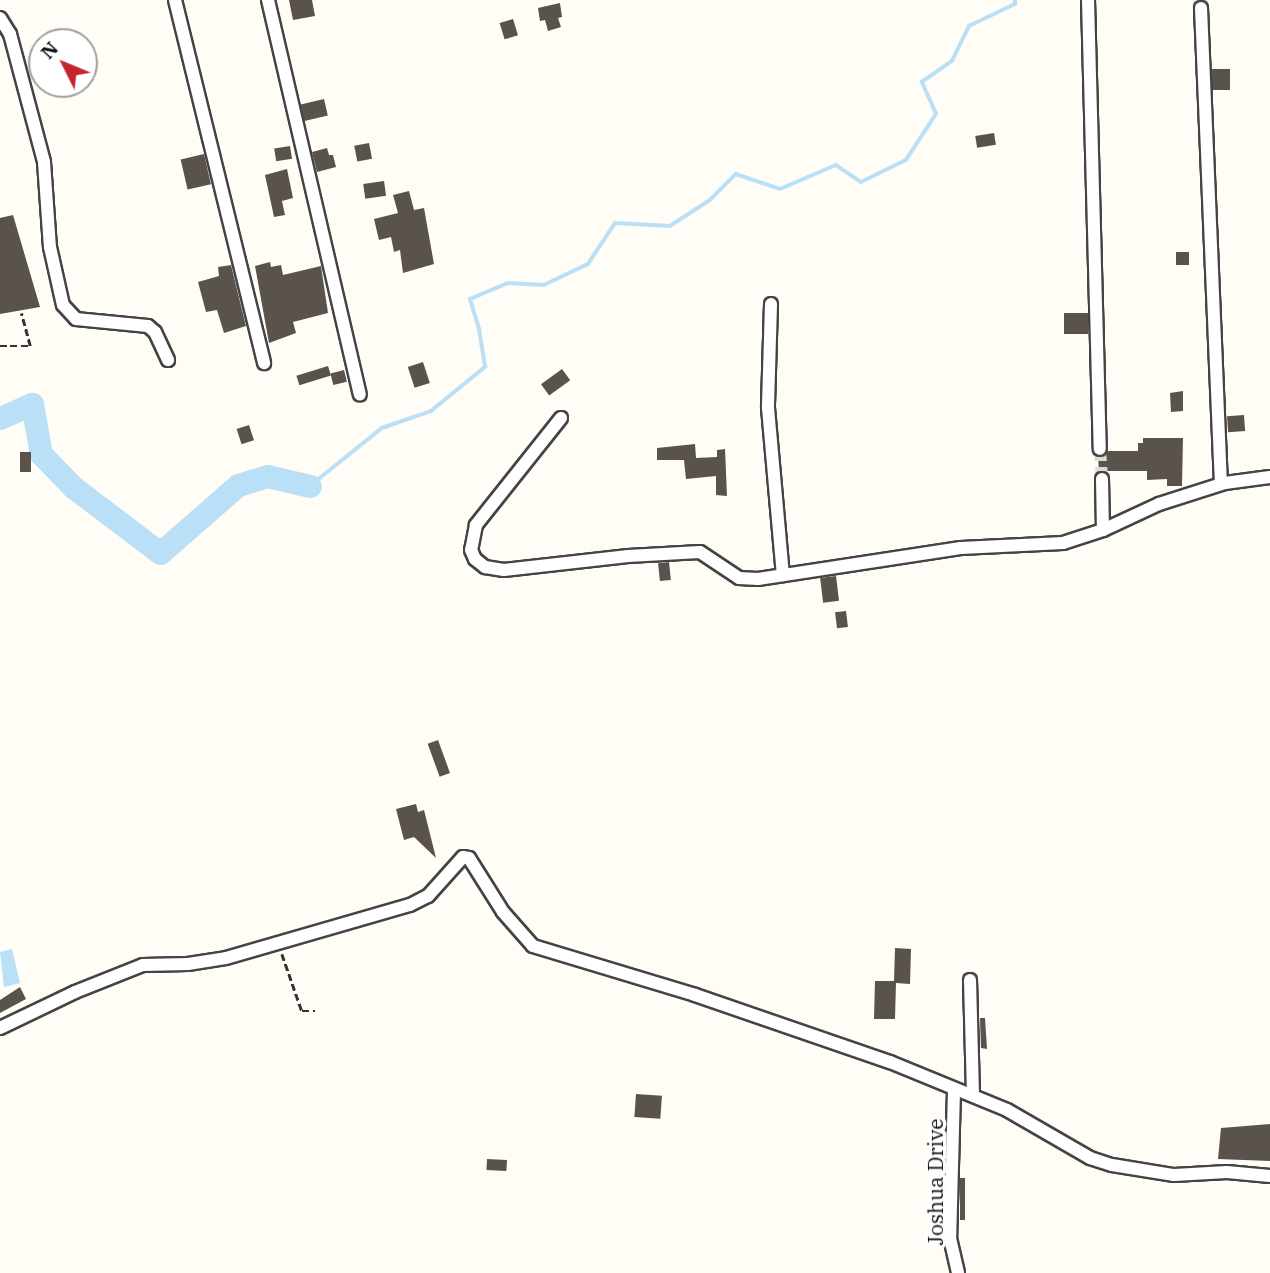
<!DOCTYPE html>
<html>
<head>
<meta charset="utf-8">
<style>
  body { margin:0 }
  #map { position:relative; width:1270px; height:1273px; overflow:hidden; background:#fffdf5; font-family:"IBM Plex Serif",serif }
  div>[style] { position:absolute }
  .water>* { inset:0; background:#b9e0f7 }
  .stream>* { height:3.5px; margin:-1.75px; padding:0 1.75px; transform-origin:1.75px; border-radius:1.75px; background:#b9e0f7 }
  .river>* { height:23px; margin:-11.5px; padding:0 11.5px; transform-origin:11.5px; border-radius:11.5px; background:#b9e0f7 }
  .building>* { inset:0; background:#5a524d; transform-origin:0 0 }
  .minor-tunnel>* { height:12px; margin-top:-6px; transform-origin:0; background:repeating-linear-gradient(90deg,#dbdad3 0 12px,transparent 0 18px) }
  .path>* { height:2.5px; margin-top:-1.25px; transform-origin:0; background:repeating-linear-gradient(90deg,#333 0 7px,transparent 0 10.5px) }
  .roads { filter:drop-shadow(2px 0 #444) drop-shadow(-2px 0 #444) drop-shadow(0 2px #444) drop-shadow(0 -2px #444) }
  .minor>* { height:12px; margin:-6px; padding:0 6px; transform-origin:6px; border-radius:6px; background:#fff }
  span { translate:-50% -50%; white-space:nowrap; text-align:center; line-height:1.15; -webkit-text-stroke:7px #fff; paint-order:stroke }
  .street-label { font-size:21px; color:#111 }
  .north { position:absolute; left:28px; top:28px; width:70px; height:70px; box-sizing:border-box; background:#fff; border:2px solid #a0a0a0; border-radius:50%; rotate:313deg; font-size:19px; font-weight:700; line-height:28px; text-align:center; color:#111 }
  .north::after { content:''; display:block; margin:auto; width:24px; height:32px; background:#c4262e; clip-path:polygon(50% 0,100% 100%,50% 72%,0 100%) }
</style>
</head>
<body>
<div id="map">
  <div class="water">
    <i style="clip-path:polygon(12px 949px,20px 983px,4px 987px,0 952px)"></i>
  </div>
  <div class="stream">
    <i style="left:310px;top:486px;width:92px;rotate:-38.9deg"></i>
    <i style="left:382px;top:428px;width:52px;rotate:-19.1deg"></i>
    <i style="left:431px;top:411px;width:70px;rotate:-39.2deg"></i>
    <i style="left:485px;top:367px;width:38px;rotate:-99deg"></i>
    <i style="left:479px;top:329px;width:31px;rotate:-107deg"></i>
    <i style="left:470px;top:299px;width:41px;rotate:-22.8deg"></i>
    <i style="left:508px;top:283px;width:36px;rotate:3deg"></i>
    <i style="left:544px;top:285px;width:49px;rotate:-25.5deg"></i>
    <i style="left:588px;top:264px;width:49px;rotate:-56.6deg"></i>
    <i style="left:615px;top:223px;width:55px;rotate:3.1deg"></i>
    <i style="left:670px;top:226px;width:48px;rotate:-33deg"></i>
    <i style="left:710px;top:200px;width:37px;rotate:-45deg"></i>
    <i style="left:736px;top:174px;width:46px;rotate:18.8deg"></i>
    <i style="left:780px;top:189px;width:61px;rotate:-23.2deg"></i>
    <i style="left:836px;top:165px;width:30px;rotate:34deg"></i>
    <i style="left:861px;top:182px;width:50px;rotate:-26.1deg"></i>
    <i style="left:906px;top:160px;width:55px;rotate:-56.9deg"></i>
    <i style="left:936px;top:114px;width:35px;rotate:-114deg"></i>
    <i style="left:922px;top:82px;width:37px;rotate:-35deg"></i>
    <i style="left:952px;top:61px;width:39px;rotate:-64deg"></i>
    <i style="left:969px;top:26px;width:51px;rotate:-25.6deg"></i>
    <i style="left:1015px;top:4px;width:4px;rotate:-90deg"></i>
  </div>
  <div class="river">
    <i style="left:0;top:418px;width:35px;rotate:-24deg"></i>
    <i style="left:32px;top:404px;width:51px;rotate:79.8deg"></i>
    <i style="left:41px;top:454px;width:46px;rotate:45.9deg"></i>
    <i style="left:73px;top:487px;width:109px;rotate:37.2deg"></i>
    <i style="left:160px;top:553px;width:103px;rotate:-41.1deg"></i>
    <i style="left:238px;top:485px;width:30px;rotate:-17deg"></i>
    <i style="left:267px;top:476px;width:44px;rotate:13.1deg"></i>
  </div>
  <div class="building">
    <i style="clip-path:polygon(289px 0,312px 0,315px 16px,293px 20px)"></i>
    <i style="clip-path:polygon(560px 3px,562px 17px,558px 18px,561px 27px,548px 31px,545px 20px,540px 21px,538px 8px)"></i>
    <i style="left:513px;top:19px;width:17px;height:14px;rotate:73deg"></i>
    <i style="left:1212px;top:69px;width:18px;height:21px"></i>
    <i style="left:324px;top:99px;width:17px;height:24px;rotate:77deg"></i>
    <i style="left:994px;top:133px;width:12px;height:19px;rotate:81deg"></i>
    <i style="left:369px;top:143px;width:16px;height:15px;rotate:79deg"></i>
    <i style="left:290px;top:146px;width:13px;height:16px;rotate:81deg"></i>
    <i style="clip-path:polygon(327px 148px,329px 155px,333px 155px,336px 167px,317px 172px,312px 152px)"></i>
    <i style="left:204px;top:154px;width:31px;height:24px;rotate:77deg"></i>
    <i style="clip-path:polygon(287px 169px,293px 198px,282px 201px,285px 215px,274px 217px,265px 175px)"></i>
    <i style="left:384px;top:181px;width:15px;height:21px;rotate:82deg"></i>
    <i style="clip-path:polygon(409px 191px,414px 210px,424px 208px,434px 264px,403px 273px,400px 250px,394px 252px,391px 237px,379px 240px,374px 219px,398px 213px,393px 195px)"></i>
    <i style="clip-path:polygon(13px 215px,40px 307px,0 314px,0 218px)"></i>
    <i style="left:1176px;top:252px;width:13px;height:13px"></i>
    <i style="clip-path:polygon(270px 262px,271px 267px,281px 265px,283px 275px,321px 266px,328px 313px,293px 322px,296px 333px,269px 343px,255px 266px)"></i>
    <i style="clip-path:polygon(231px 265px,246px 326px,224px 333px,217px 310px,206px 312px,198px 282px,219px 276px,218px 267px)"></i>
    <i style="left:1064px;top:313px;width:24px;height:21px"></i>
    <i style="left:423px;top:362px;width:22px;height:16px;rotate:72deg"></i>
    <i style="left:328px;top:366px;width:10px;height:33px;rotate:73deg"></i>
    <i style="left:562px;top:369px;width:14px;height:26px;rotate:54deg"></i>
    <i style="left:344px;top:370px;width:12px;height:14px;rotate:76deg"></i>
    <i style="clip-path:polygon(1183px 391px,1183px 411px,1171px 412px,1170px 393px)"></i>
    <i style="left:1244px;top:415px;width:16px;height:17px;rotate:86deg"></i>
    <i style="left:249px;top:425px;width:16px;height:13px;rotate:72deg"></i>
    <i style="clip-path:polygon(1143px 438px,1183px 438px,1182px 486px,1167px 486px,1167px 479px,1147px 480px,1147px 471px,1099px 471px,1098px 457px,1105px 456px,1108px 451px,1138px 451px,1138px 443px,1143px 443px)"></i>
    <i style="clip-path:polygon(695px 444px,696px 458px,717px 457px,717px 450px,725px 449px,727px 496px,716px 495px,716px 476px,686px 479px,684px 460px,657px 460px,657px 448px)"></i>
    <i style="left:20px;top:452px;width:11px;height:20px"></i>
    <i style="left:669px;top:562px;width:18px;height:11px;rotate:84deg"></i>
    <i style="left:836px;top:576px;width:25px;height:16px;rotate:83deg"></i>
    <i style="left:846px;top:611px;width:16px;height:11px;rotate:83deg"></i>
    <i style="left:438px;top:740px;width:35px;height:11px;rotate:70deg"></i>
    <i style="clip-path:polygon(416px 804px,418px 812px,424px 810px,436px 858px,414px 837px,404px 840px,396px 809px)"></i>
    <i style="clip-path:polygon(895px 948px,911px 949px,910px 984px,896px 983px,895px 1019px,874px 1019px,875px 981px,894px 981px)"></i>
    <i style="clip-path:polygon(20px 987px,26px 999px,0 1013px,0 1000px)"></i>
    <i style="clip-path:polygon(980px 1018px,985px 1018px,987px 1049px,981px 1048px)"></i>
    <i style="left:636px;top:1094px;width:26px;height:23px;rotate:4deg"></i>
    <i style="clip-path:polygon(1270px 1124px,1270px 1161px,1218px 1159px,1221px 1128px)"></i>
    <i style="left:487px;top:1159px;width:20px;height:11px;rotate:3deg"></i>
    <i style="left:960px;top:1178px;width:5px;height:42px"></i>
  </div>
  <div class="minor-tunnel">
    <i style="left:1100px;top:449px;width:30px;rotate:86deg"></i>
  </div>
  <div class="path">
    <i style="left:0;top:346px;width:30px"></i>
    <i style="left:30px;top:346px;width:34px;rotate:-105deg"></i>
    <i style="left:282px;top:954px;width:60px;rotate:70.7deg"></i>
    <i style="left:302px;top:1011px;width:13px"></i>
  </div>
  <div class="roads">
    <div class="minor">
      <i style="left:175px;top:0;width:374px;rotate:76.2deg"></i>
      <i style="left:268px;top:0;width:405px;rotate:76.9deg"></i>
      <i style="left:1088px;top:0;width:449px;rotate:88.5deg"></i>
      <i style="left:1201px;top:8px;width:476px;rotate:87.6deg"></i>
      <i style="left:0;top:18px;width:19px;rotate:58deg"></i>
      <i style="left:10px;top:34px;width:132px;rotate:75.1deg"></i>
      <i style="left:44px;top:162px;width:85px;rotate:86deg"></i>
      <i style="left:50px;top:247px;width:59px;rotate:77.4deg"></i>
      <i style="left:63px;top:305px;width:19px;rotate:47deg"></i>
      <i style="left:76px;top:319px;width:72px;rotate:5.6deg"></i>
      <i style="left:148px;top:326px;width:9px;rotate:41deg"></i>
      <i style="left:155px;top:332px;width:31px;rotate:65deg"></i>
      <i style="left:771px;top:304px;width:104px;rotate:91.7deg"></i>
      <i style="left:768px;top:408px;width:168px;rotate:84.9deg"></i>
      <i style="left:561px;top:418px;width:137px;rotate:128.5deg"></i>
      <i style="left:476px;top:525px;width:25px;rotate:101deg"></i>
      <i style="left:471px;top:550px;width:10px;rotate:66deg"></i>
      <i style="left:475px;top:559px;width:13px;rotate:39deg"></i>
      <i style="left:485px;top:567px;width:19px;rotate:9deg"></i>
      <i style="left:504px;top:570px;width:125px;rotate:-6.4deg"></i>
      <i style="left:628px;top:556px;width:72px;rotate:-3.2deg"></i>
      <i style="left:700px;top:552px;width:47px;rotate:33.7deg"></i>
      <i style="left:739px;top:578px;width:19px;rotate:3deg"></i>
      <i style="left:758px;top:579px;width:205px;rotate:-8.7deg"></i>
      <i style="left:961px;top:548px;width:102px;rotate:-2.8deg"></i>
      <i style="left:1063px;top:543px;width:42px;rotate:-18deg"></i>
      <i style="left:1103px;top:530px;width:62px;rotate:-24.9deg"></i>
      <i style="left:1159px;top:504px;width:69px;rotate:-17.7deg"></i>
      <i style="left:1225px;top:483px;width:45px;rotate:-7.6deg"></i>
      <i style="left:1102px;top:479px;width:51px;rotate:88.9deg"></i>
      <i style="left:970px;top:980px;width:115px;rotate:88.5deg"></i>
      <i style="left:0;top:1028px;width:83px;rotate:-25.6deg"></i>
      <i style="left:75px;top:992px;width:73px;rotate:-21.7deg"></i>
      <i style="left:143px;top:965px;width:45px;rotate:-1.3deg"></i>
      <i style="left:188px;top:964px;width:38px;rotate:-9deg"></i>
      <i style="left:226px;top:958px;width:191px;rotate:-16.1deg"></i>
      <i style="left:410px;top:905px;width:20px;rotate:-27deg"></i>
      <i style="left:428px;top:896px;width:52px;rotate:-48.1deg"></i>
      <i style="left:463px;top:857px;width:6px;rotate:9deg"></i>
      <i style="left:469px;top:858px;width:64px;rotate:57.8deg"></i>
      <i style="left:503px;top:912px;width:45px;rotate:48.6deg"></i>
      <i style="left:533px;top:946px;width:169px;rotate:16.8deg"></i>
      <i style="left:695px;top:995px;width:206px;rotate:19deg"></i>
      <i style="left:890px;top:1062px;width:126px;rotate:22.3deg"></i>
      <i style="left:1007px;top:1110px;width:96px;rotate:30deg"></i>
      <i style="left:1090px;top:1158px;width:23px;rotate:18deg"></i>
      <i style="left:1112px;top:1165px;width:63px;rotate:9.2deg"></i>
      <i style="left:1174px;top:1175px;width:53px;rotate:-3.2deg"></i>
      <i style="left:1227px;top:1172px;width:43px;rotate:5.3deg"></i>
      <i style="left:954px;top:1090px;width:148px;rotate:91.5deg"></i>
      <i style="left:950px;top:1238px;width:36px;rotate:77deg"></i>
    </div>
  </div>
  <div class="street-label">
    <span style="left:935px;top:1182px;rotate:-90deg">Joshua Drive</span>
  </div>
  <div class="north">N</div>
</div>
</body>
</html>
